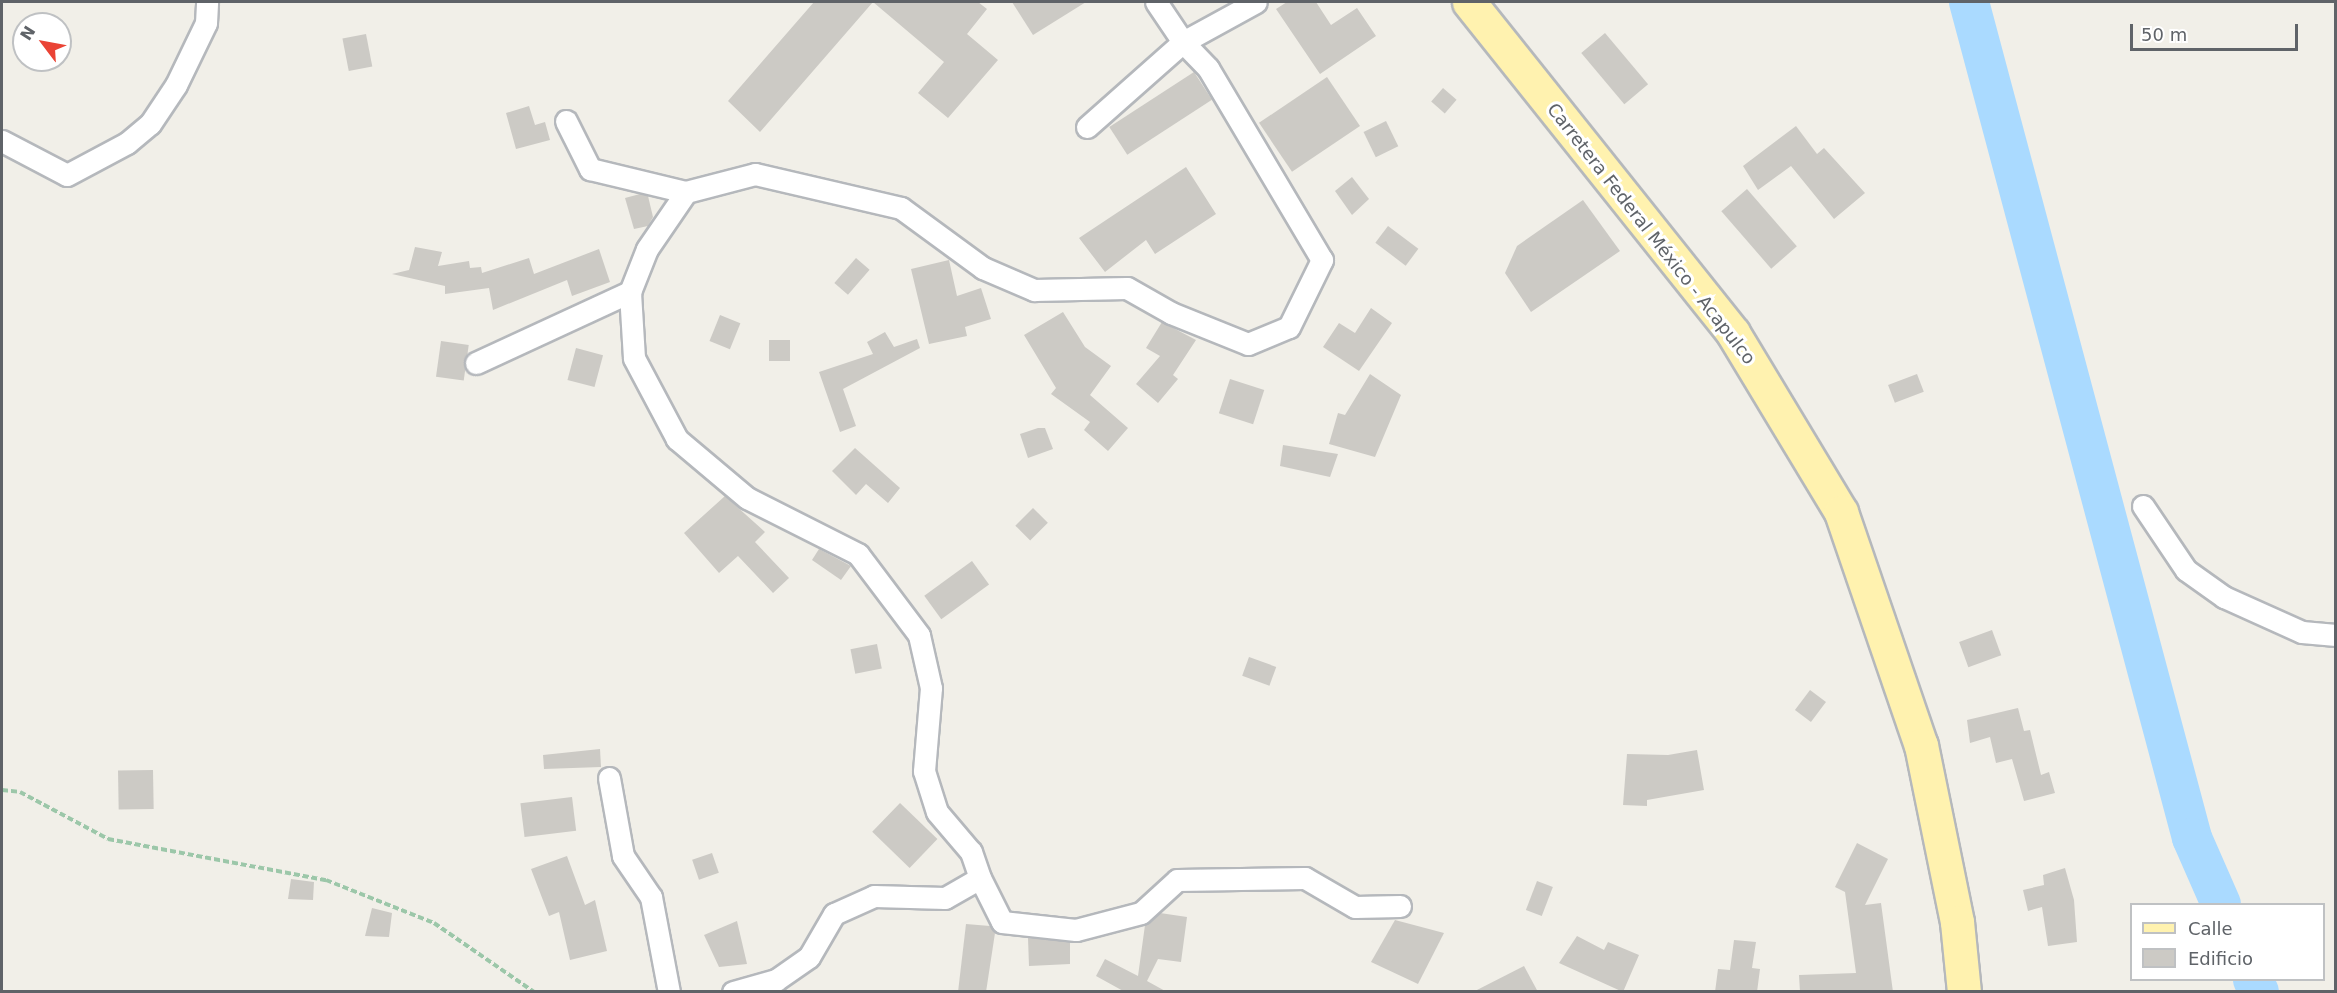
<!DOCTYPE html>
<html>
<head>
<meta charset="utf-8">
<style>
  body { margin:0 }
  #map { position:relative; width:2337px; height:993px; overflow:hidden; background:#f1efe8; font-family:"DejaVu Sans",sans-serif }
  div>[style] { position:absolute }
  .river>* { height:40px; margin:-20px; padding:0 20px; transform-origin:20px; border-radius:20px; background:#aadaff }
  .building>* { inset:0; background:#cccac5; transform-origin:0 0 }
  .path>* { height:4px; margin-top:-2px; transform-origin:0; background:repeating-linear-gradient(90deg,#9cc7a9 0 6px,transparent 0 9px) }
  .roads { filter:drop-shadow(2px 0 #b5b8bc) drop-shadow(-2px 0 #b5b8bc) drop-shadow(0 2px #b5b8bc) drop-shadow(0 -2px #b5b8bc) }
  .street>* { height:21px; margin:-10.5px; padding:0 10.5px; transform-origin:10.5px; border-radius:10.5px; background:#fff }
  .primary>* { height:33px; margin:-16.5px; padding:0 16.5px; transform-origin:16.5px; border-radius:16.5px; background:#fff2af }
  span { translate:-50% -50%; white-space:nowrap; text-align:center; line-height:1.15; -webkit-text-stroke:6px #fff; paint-order:stroke }
  .street-label { font-size:18px; color:#5f6368 }
  .frame { position:absolute; inset:0; border:3px solid #5f6368; pointer-events:none }
  .legend { position:absolute; left:2130px; top:903px; width:195px; height:78px; box-sizing:border-box; background:#fff; border:2px solid #bfc1c3; margin:0; padding:8px 10px; list-style:none; font-size:18px; color:#5f6368 }
  .legend li { display:flex; align-items:center; gap:12px; height:30px }
  .legend b { width:30px; border:2px solid #bfc1c3 }
  .north { position:absolute; left:12px; top:12px; width:60px; height:60px; box-sizing:border-box; background:#fff; border:2px solid #bfc1c3; border-radius:50%; rotate:302deg; font-size:16px; font-weight:700; line-height:24px; text-align:center; color:#5f6368 }
  .north::after { content:''; display:block; margin:auto; width:21px; height:27px; background:#ea4335; clip-path:polygon(50% 0,100% 100%,50% 72%,0 100%) }
  .scale { position:absolute; left:2130px; top:24px; width:168px; height:27px; box-sizing:border-box; border:3px solid #5f6368; border-top:0; padding-left:8px; font-size:18px; line-height:21px; white-space:nowrap; color:#5f6368; -webkit-text-stroke:4px #fff; paint-order:stroke }
</style>
</head>
<body>
<div id="map">
  <div class="river">
    <i style="left:1969px;top:2px;width:865px;rotate:75.06deg"></i>
    <i style="left:2192px;top:838px;width:72px;rotate:66.3deg"></i>
    <i style="left:2253px;top:980px;width:13px;rotate:63deg"></i>
  </div>
  <div class="building">
    <i style="clip-path:polygon(814px 2px,978px 2px,987px 9px,967px 34px,998px 60px,948px 118px,918px 93px,944px 62px,873px 2px,760px 132px,728px 101px)"></i>
    <i style="clip-path:polygon(1012px 2px,1086px 2px,1033px 35px)"></i>
    <i style="clip-path:polygon(1287px 2px,1316px 2px,1331px 25px,1357px 8px,1376px 36px,1320px 74px,1276px 9px)"></i>
    <i style="left:1605px;top:33px;width:67px;height:31px;rotate:50deg"></i>
    <i style="left:366px;top:34px;width:33px;height:24px;rotate:79deg"></i>
    <i style="left:1194px;top:72px;width:33px;height:101px;rotate:57deg"></i>
    <i style="left:1327px;top:77px;width:59px;height:82px;rotate:56deg"></i>
    <i style="left:1443px;top:88px;width:18px;height:18px;rotate:41deg"></i>
    <i style="clip-path:polygon(529px 106px,535px 125px,545px 122px,550px 140px,516px 149px,506px 113px)"></i>
    <i style="left:1386px;top:121px;width:28px;height:25px;rotate:64deg"></i>
    <i style="clip-path:polygon(1796px 126px,1817px 154px,1824px 148px,1865px 193px,1834px 219px,1791px 166px,1758px 190px,1743px 166px)"></i>
    <i style="clip-path:polygon(1186px 167px,1216px 214px,1155px 254px,1146px 240px,1105px 272px,1079px 238px)"></i>
    <i style="clip-path:polygon(1352px 177px,1369px 199px,1352px 215px,1335px 191px)"></i>
    <i style="left:1747px;top:189px;width:76px;height:34px;rotate:49deg"></i>
    <i style="clip-path:polygon(640px 194px,648px 196px,653px 217px,648px 226px,634px 229px,625px 198px)"></i>
    <i style="clip-path:polygon(1583px 200px,1620px 251px,1531px 312px,1505px 273px,1517px 246px)"></i>
    <i style="left:1388px;top:226px;width:38px;height:21px;rotate:37deg"></i>
    <i style="clip-path:polygon(415px 247px,442px 252px,438px 266px,469px 261px,470px 268px,481px 267px,482px 273px,529px 258px,534px 274px,599px 249px,610px 282px,572px 296px,567px 280px,493px 310px,489px 288px,445px 294px,445px 286px,392px 274px,409px 270px)"></i>
    <i style="left:856px;top:258px;width:18px;height:33px;rotate:41deg"></i>
    <i style="clip-path:polygon(949px 260px,957px 296px,981px 288px,991px 319px,965px 327px,967px 336px,929px 344px,911px 269px)"></i>
    <i style="clip-path:polygon(1371px 308px,1392px 323px,1359px 371px,1323px 347px,1339px 323px,1355px 333px)"></i>
    <i style="clip-path:polygon(1063px 312px,1085px 347px,1111px 366px,1090px 395px,1128px 428px,1108px 451px,1084px 430px,1090px 422px,1051px 394px,1056px 388px,1024px 335px)"></i>
    <i style="left:720px;top:315px;width:22px;height:28px;rotate:22deg"></i>
    <i style="clip-path:polygon(1162px 322px,1196px 340px,1173px 375px,1178px 379px,1158px 403px,1136px 384px,1160px 356px,1146px 348px)"></i>
    <i style="clip-path:polygon(885px 332px,894px 347px,917px 339px,920px 348px,843px 389px,856px 426px,840px 432px,819px 372px,873px 354px,867px 342px)"></i>
    <i style="left:769px;top:340px;width:21px;height:21px"></i>
    <i style="left:441px;top:341px;width:28px;height:36px;rotate:8deg"></i>
    <i style="left:576px;top:348px;width:28px;height:33px;rotate:15deg"></i>
    <i style="clip-path:polygon(1370px 374px,1401px 395px,1375px 457px,1329px 444px,1338px 413px,1345px 415px)"></i>
    <i style="left:1917px;top:374px;width:19px;height:31px;rotate:69deg"></i>
    <i style="left:1230px;top:379px;width:36px;height:36px;rotate:18deg"></i>
    <i style="clip-path:polygon(1038px 428px,1045px 428px,1053px 449px,1028px 458px,1020px 434px)"></i>
    <i style="clip-path:polygon(1283px 445px,1338px 454px,1330px 477px,1280px 466px)"></i>
    <i style="clip-path:polygon(855px 448px,900px 488px,888px 503px,866px 484px,856px 495px,832px 471px)"></i>
    <i style="clip-path:polygon(725px 496px,765px 532px,755px 542px,789px 578px,773px 593px,738px 556px,719px 573px,684px 533px)"></i>
    <i style="left:1033px;top:508px;width:21px;height:25px;rotate:45deg"></i>
    <i style="clip-path:polygon(819px 549px,851px 566px,841px 580px,812px 560px)"></i>
    <i style="left:972px;top:561px;width:29px;height:59px;rotate:54deg"></i>
    <i style="left:1992px;top:630px;width:27px;height:35px;rotate:70deg"></i>
    <i style="left:877px;top:644px;width:25px;height:27px;rotate:79deg"></i>
    <i style="left:1249px;top:657px;width:29px;height:20px;rotate:20deg"></i>
    <i style="left:1810px;top:690px;width:20px;height:25px;rotate:37deg"></i>
    <i style="clip-path:polygon(2018px 708px,2024px 731px,2030px 730px,2041px 775px,2049px 772px,2055px 793px,2024px 801px,2012px 759px,1996px 763px,1990px 737px,1970px 743px,1967px 720px)"></i>
    <i style="clip-path:polygon(600px 749px,601px 767px,544px 769px,543px 755px)"></i>
    <i style="clip-path:polygon(1697px 750px,1704px 790px,1647px 800px,1647px 806px,1623px 805px,1627px 754px,1668px 755px)"></i>
    <i style="left:153px;top:770px;width:39px;height:35px;rotate:89deg"></i>
    <i style="left:572px;top:797px;width:34px;height:52px;rotate:83deg"></i>
    <i style="left:900px;top:803px;width:52px;height:40px;rotate:44deg"></i>
    <i style="clip-path:polygon(1857px 843px,1888px 859px,1865px 905px,1881px 903px,1893px 992px,1800px 992px,1799px 975px,1856px 973px,1845px 892px,1835px 887px)"></i>
    <i style="left:712px;top:853px;width:21px;height:21px;rotate:71deg"></i>
    <i style="clip-path:polygon(567px 856px,585px 905px,595px 900px,607px 951px,570px 960px,559px 912px,549px 916px,531px 869px)"></i>
    <i style="clip-path:polygon(2065px 868px,2074px 900px,2077px 942px,2048px 946px,2042px 907px,2028px 911px,2023px 890px,2044px 885px,2043px 875px)"></i>
    <i style="clip-path:polygon(291px 879px,314px 882px,313px 900px,288px 899px)"></i>
    <i style="left:1537px;top:881px;width:17px;height:31px;rotate:21deg"></i>
    <i style="clip-path:polygon(372px 908px,392px 913px,389px 937px,365px 936px)"></i>
    <i style="clip-path:polygon(1160px 913px,1187px 917px,1181px 962px,1158px 959px,1147px 981px,1167px 992px,1125px 992px,1096px 976px,1105px 959px,1138px 976px,1145px 925px)"></i>
    <i style="clip-path:polygon(1395px 920px,1444px 933px,1418px 984px,1371px 962px)"></i>
    <i style="clip-path:polygon(737px 921px,747px 964px,719px 967px,704px 935px)"></i>
    <i style="clip-path:polygon(966px 924px,990px 926px,995px 933px,986px 992px,958px 992px)"></i>
    <i style="clip-path:polygon(1577px 936px,1604px 950px,1608px 942px,1639px 955px,1623px 992px,1559px 963px)"></i>
    <i style="clip-path:polygon(1028px 938px,1070px 942px,1070px 964px,1029px 966px)"></i>
    <i style="clip-path:polygon(1734px 940px,1756px 942px,1752px 968px,1760px 969px,1757px 992px,1715px 992px,1718px 969px,1730px 970px)"></i>
    <i style="clip-path:polygon(1524px 966px,1538px 992px,1473px 992px)"></i>
  </div>
  <div class="path">
    <i style="left:2px;top:790px;width:18px;rotate:6deg"></i>
    <i style="left:20px;top:792px;width:100px;rotate:28.1deg"></i>
    <i style="left:108px;top:839px;width:222px;rotate:10.7deg"></i>
    <i style="left:326px;top:880px;width:116px;rotate:21.7deg"></i>
    <i style="left:434px;top:923px;width:121px;rotate:34.6deg"></i>
  </div>
  <div class="roads">
    <div class="street">
      <i style="left:566px;top:121px;width:54px;rotate:63.4deg"></i>
      <i style="left:590px;top:169px;width:99px;rotate:13.5deg"></i>
      <i style="left:1087px;top:127px;width:128px;rotate:-41.5deg"></i>
      <i style="left:1183px;top:42px;width:83px;rotate:-28.7deg"></i>
      <i style="left:2px;top:141px;width:73px;rotate:27.6deg"></i>
      <i style="left:67px;top:175px;width:68px;rotate:-28.1deg"></i>
      <i style="left:127px;top:143px;width:30px;rotate:-40deg"></i>
      <i style="left:150px;top:124px;width:47px;rotate:-56.3deg"></i>
      <i style="left:176px;top:85px;width:69px;rotate:-64.2deg"></i>
      <i style="left:206px;top:23px;width:21px;rotate:-87deg"></i>
      <i style="left:476px;top:363px;width:170px;rotate:-24.8deg"></i>
      <i style="left:2143px;top:506px;width:77px;rotate:56.1deg"></i>
      <i style="left:2186px;top:570px;width:47px;rotate:35.4deg"></i>
      <i style="left:2224px;top:597px;width:85px;rotate:24.2deg"></i>
      <i style="left:2302px;top:632px;width:34px;rotate:5deg"></i>
      <i style="left:609px;top:778px;width:79px;rotate:79.8deg"></i>
      <i style="left:623px;top:856px;width:50px;rotate:55.7deg"></i>
      <i style="left:651px;top:897px;width:97px;rotate:79.3deg"></i>
      <i style="left:980px;top:878px;width:49px;rotate:63.4deg"></i>
      <i style="left:1002px;top:922px;width:74px;rotate:6.2deg"></i>
      <i style="left:1076px;top:930px;width:67px;rotate:-14.7deg"></i>
      <i style="left:1141px;top:913px;width:49px;rotate:-42.5deg"></i>
      <i style="left:1177px;top:880px;width:128px;rotate:-0.9deg"></i>
      <i style="left:1305px;top:878px;width:58px;rotate:30.1deg"></i>
      <i style="left:1355px;top:907px;width:45px;rotate:-1.3deg"></i>
      <i style="left:733px;top:992px;width:45px;rotate:-15.6deg"></i>
      <i style="left:776px;top:980px;width:40px;rotate:-34.9deg"></i>
      <i style="left:809px;top:957px;width:50px;rotate:-59.8deg"></i>
      <i style="left:834px;top:914px;width:44px;rotate:-24.2deg"></i>
      <i style="left:874px;top:896px;width:71px;rotate:1.6deg"></i>
      <i style="left:945px;top:898px;width:40px;rotate:-29.7deg"></i>
      <i style="left:980px;top:878px;width:28px;rotate:-109deg"></i>
      <i style="left:971px;top:852px;width:52px;rotate:-130.4deg"></i>
      <i style="left:937px;top:812px;width:43px;rotate:-107.6deg"></i>
      <i style="left:924px;top:771px;width:83px;rotate:-85.2deg"></i>
      <i style="left:931px;top:688px;width:54px;rotate:-102.8deg"></i>
      <i style="left:919px;top:635px;width:101px;rotate:-127deg"></i>
      <i style="left:858px;top:554px;width:124px;rotate:-153.2deg"></i>
      <i style="left:747px;top:498px;width:92px;rotate:-139.9deg"></i>
      <i style="left:677px;top:439px;width:92px;rotate:-118deg"></i>
      <i style="left:634px;top:358px;width:66px;rotate:-93.5deg"></i>
      <i style="left:630px;top:292px;width:46px;rotate:-68.4deg"></i>
      <i style="left:647px;top:249px;width:69px;rotate:-55.6deg"></i>
      <i style="left:686px;top:192px;width:71px;rotate:-14.6deg"></i>
      <i style="left:755px;top:174px;width:150px;rotate:13.1deg"></i>
      <i style="left:901px;top:208px;width:102px;rotate:36.2deg"></i>
      <i style="left:983px;top:268px;width:56px;rotate:23.3deg"></i>
      <i style="left:1034px;top:290px;width:93px;rotate:-1.2deg"></i>
      <i style="left:1127px;top:288px;width:51px;rotate:29.6deg"></i>
      <i style="left:1171px;top:313px;width:83px;rotate:21.9deg"></i>
      <i style="left:1248px;top:344px;width:44px;rotate:-22.5deg"></i>
      <i style="left:1289px;top:327px;width:75px;rotate:-63.8deg"></i>
      <i style="left:1322px;top:260px;width:223px;rotate:-120.7deg"></i>
      <i style="left:1208px;top:68px;width:36px;rotate:-134deg"></i>
      <i style="left:1183px;top:42px;width:48px;rotate:-124deg"></i>
    </div>
    <div class="primary">
      <i style="left:1469px;top:2px;width:423px;rotate:51.4deg"></i>
      <i style="left:1733px;top:333px;width:209px;rotate:58.9deg"></i>
      <i style="left:1841px;top:512px;width:246px;rotate:71.1deg"></i>
      <i style="left:1921px;top:745px;width:181px;rotate:78.5deg"></i>
      <i style="left:1957px;top:922px;width:70px;rotate:84.3deg"></i>
    </div>
  </div>
  <div class="street-label">
    <span style="left:1651px;top:234px;rotate:52deg">Carretera Federal México - Acapulco</span>
  </div>
  <div class="frame"></div>
  <ul class="legend">
  <li><b style="height:8px;background:#fff2af"></b>Calle</li>
  <li><b style="height:16px;background:#cccac5"></b>Edificio</li>
  </ul>
  <div class="north">N</div>
  <div class="scale">50 m</div>
</div>
</body>
</html>
